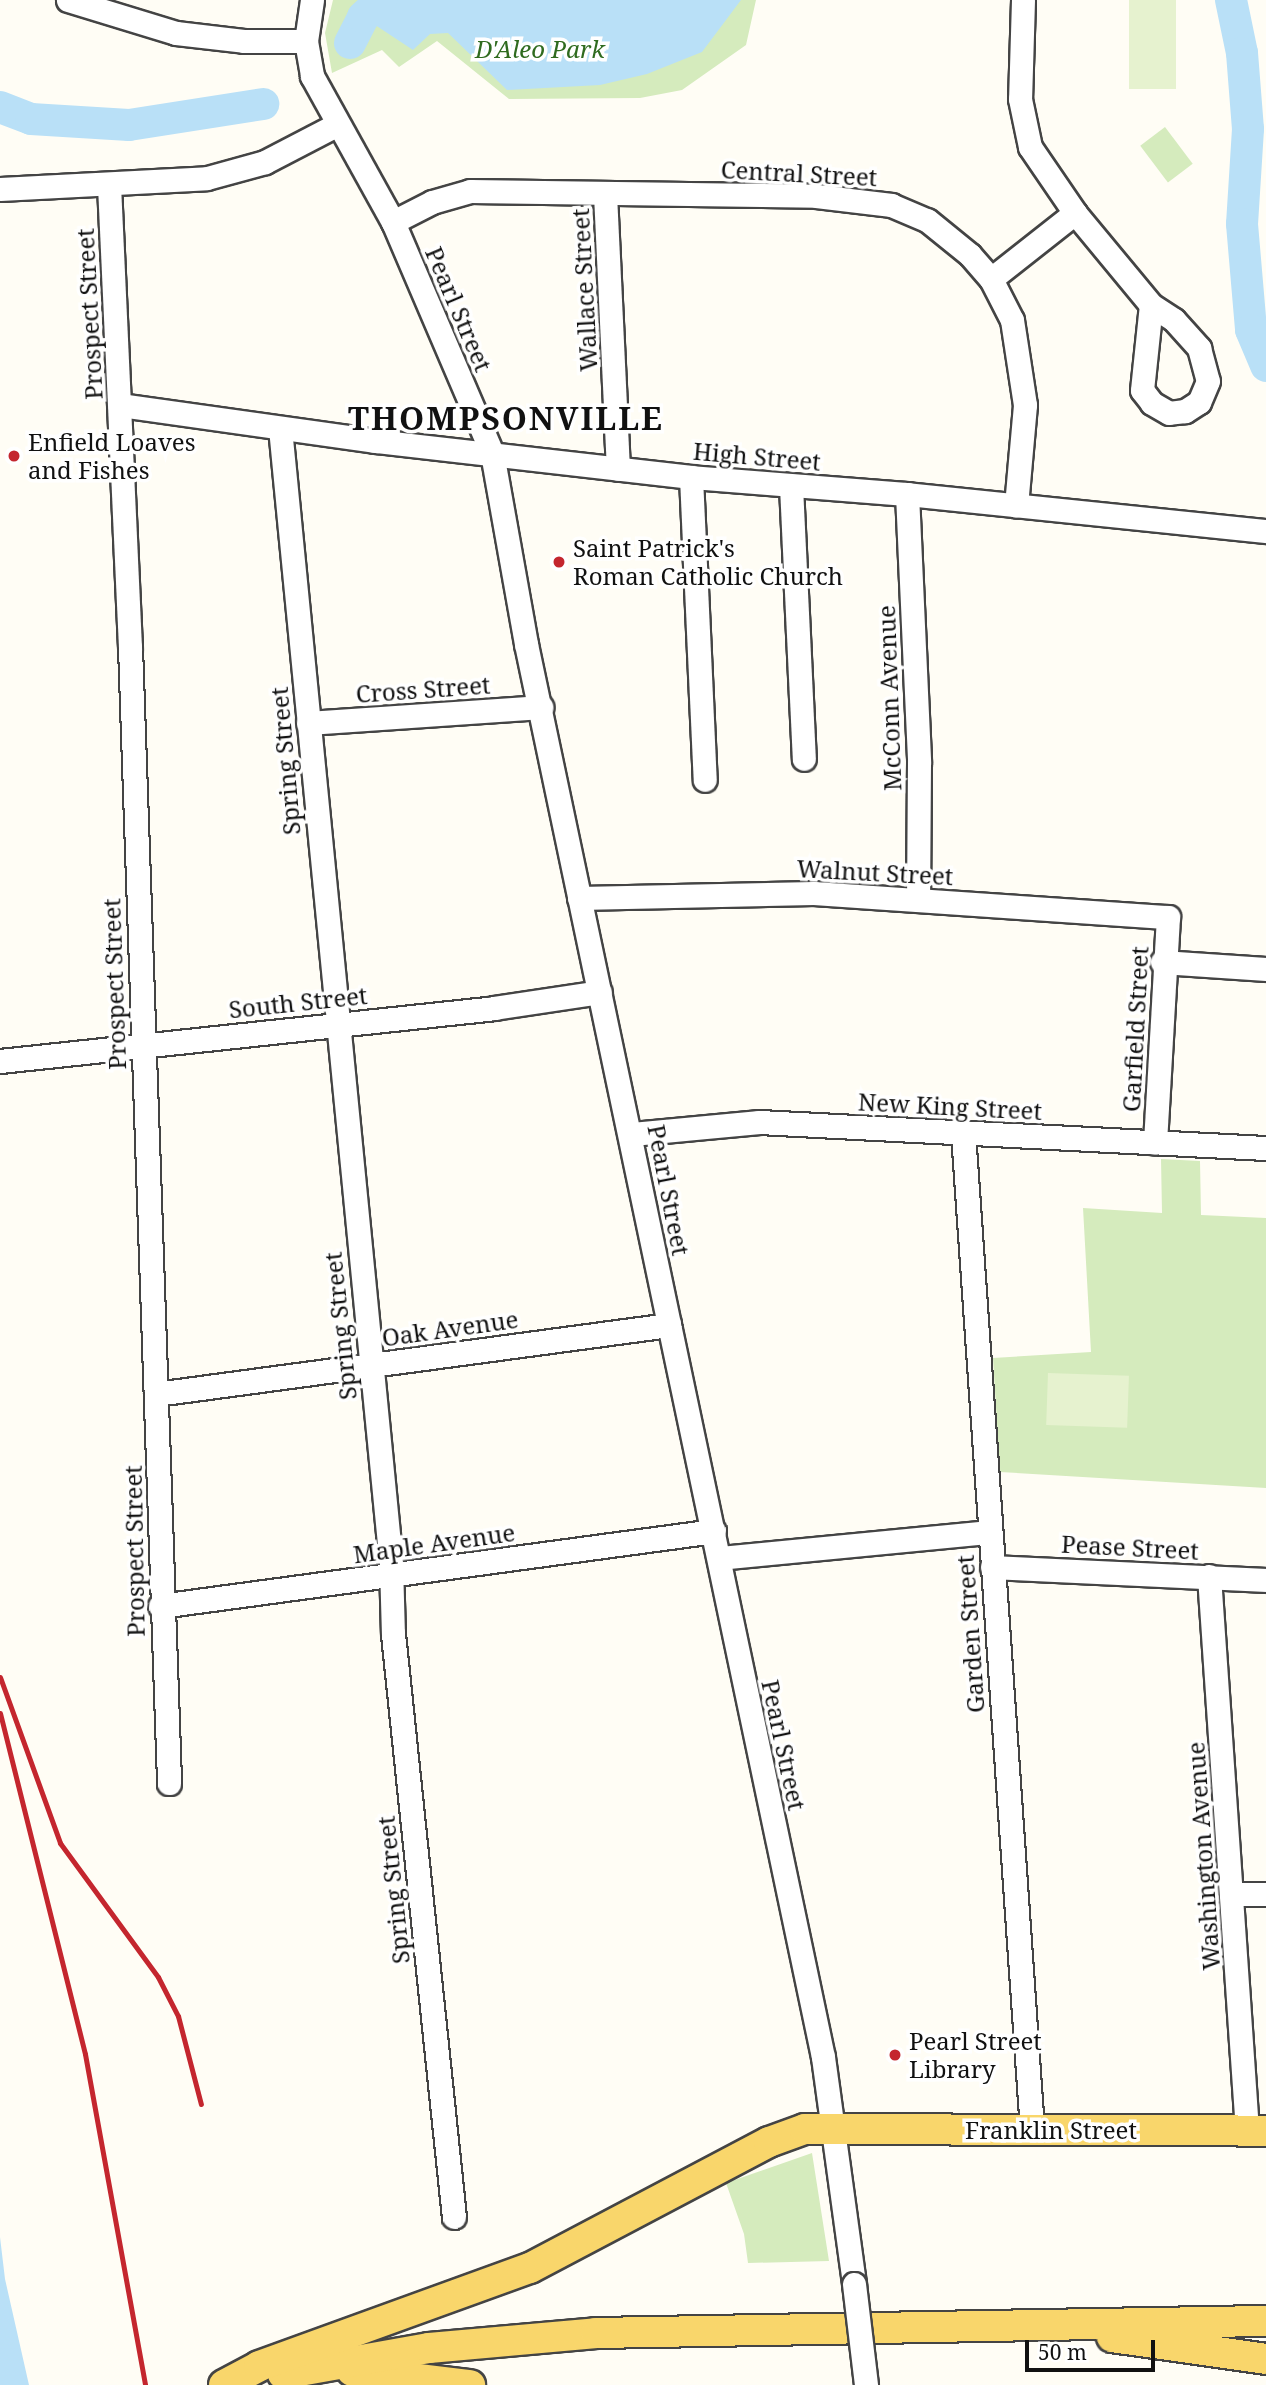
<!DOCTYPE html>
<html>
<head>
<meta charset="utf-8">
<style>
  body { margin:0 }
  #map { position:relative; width:1266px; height:2385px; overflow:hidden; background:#fffdf5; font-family:"Noto Serif",serif }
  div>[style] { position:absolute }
  .green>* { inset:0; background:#d5ebbd; transform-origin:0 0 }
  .pitch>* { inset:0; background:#e6f2cf; transform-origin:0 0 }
  .water>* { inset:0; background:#b9e0f7 }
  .river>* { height:32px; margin:-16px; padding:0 16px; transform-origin:16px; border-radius:16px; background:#b9e0f7 }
  .roads { filter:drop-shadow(2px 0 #444) drop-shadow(-2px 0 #444) drop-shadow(0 2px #444) drop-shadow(0 -2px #444) }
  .minor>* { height:23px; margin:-11.5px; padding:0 11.5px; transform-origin:11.5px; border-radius:11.5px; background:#fff }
  .major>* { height:30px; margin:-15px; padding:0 15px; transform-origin:15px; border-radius:15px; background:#f9d66b }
  .rail>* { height:5px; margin:-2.5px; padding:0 2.5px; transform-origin:2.5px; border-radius:2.5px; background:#c4262e }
  .bridges { filter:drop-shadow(2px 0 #444) drop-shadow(-2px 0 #444) drop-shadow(0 2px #444) drop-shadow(0 -2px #444) }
  .minor-bridge>* { height:23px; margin:-11.5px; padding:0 11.5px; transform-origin:11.5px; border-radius:11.5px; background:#fff }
  .dots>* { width:19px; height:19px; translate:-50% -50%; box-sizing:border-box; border:4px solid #fff; border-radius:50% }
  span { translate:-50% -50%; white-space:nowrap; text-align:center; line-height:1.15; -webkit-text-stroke:7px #fff; paint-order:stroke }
  .park-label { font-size:24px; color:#2f6b1f; font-style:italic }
  .street-label { font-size:24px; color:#111 }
  .poi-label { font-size:24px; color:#111 }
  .left { translate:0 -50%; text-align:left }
  .district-label { font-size:32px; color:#111; font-weight:700; letter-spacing:2px }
  .scale { position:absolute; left:1025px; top:2340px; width:130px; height:32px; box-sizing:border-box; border:4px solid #111; border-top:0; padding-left:9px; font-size:21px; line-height:24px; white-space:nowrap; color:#111; -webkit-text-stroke:5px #fff; paint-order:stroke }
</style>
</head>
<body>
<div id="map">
  <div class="green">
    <i style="clip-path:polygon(333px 0,756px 0,746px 45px,682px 90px,640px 98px,509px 99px,437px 41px,399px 67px,382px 50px,332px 73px,325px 33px)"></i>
    <i style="left:1165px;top:127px;width:46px;height:31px;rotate:53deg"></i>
    <i style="clip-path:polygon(1161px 1159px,1200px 1161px,1201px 1215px,1266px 1218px,1266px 1488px,1000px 1472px,993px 1358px,1091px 1352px,1083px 1208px,1162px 1213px)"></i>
    <i style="clip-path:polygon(812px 2153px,829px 2261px,748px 2263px,744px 2234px,726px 2183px)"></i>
  </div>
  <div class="pitch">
    <i style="left:1129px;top:0;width:47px;height:89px"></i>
    <i style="left:1048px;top:1373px;width:81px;height:52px;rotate:2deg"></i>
  </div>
  <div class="water">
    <i style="clip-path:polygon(367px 0,741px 0,702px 52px,647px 74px,600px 85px,507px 90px,448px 33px,430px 34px,413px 50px,357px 13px)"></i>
    <i style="clip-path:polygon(0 2237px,5px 2279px,29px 2385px,0 2385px)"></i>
  </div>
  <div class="river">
    <i style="left:1231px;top:0;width:54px;rotate:78.3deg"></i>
    <i style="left:1242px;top:53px;width:76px;rotate:85.5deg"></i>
    <i style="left:1248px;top:129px;width:95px;rotate:93.6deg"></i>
    <i style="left:1242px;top:224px;width:106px;rotate:85.1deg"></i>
    <i style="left:1251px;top:330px;width:39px;rotate:67deg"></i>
    <i style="left:350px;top:43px;width:29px;rotate:-63deg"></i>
    <i style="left:363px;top:17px;width:25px;rotate:-43deg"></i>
    <i style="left:0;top:107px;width:33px;rotate:21deg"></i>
    <i style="left:31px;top:119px;width:98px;rotate:3.5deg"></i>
    <i style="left:129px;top:125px;width:136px;rotate:-8.9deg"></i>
  </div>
  <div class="roads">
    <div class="minor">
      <i style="left:68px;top:0;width:113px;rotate:17deg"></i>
      <i style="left:176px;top:33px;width:68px;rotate:6.7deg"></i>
      <i style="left:244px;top:41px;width:62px"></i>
      <i style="left:312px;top:0;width:41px;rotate:98.3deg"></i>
      <i style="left:306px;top:41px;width:36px;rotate:80deg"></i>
      <i style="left:312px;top:76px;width:167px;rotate:61deg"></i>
      <i style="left:393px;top:222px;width:251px;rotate:66.8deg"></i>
      <i style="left:492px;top:453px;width:194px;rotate:79.9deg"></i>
      <i style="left:526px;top:644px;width:1444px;rotate:78.13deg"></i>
      <i style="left:823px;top:2057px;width:229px;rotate:82.2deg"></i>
      <i style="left:1023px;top:0;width:99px;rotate:91.7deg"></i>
      <i style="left:1020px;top:99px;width:49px;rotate:78.2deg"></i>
      <i style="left:1030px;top:147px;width:80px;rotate:55.7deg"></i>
      <i style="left:1075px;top:213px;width:119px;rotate:50.4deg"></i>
      <i style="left:1151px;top:305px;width:27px;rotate:33deg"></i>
      <i style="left:1174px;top:320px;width:38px;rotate:48deg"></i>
      <i style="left:1199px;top:348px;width:34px;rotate:75deg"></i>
      <i style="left:1208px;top:381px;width:23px;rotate:113deg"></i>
      <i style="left:1199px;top:402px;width:17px;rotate:147deg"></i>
      <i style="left:1185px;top:411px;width:16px;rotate:173deg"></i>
      <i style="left:1169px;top:413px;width:20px;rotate:-150deg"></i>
      <i style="left:1152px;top:403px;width:16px;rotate:-128deg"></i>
      <i style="left:1142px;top:390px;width:85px;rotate:-84deg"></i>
      <i style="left:109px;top:185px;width:462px;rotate:87.4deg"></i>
      <i style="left:130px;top:647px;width:1137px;rotate:88.03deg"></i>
      <i style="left:0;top:189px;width:207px;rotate:-3deg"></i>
      <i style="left:207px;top:178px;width:60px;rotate:-15.4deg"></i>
      <i style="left:265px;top:162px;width:80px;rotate:-27.5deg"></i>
      <i style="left:605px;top:194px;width:275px;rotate:87.3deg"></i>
      <i style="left:393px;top:222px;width:44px;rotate:-27.1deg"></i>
      <i style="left:432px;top:202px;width:40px;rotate:-16deg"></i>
      <i style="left:470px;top:191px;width:346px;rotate:0.8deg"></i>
      <i style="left:816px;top:196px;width:76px;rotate:6.8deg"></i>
      <i style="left:891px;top:205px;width:39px;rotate:23deg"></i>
      <i style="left:927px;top:220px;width:55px;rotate:39.1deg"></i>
      <i style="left:970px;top:255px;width:32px;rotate:49deg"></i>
      <i style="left:991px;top:279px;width:46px;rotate:62.9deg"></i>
      <i style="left:1012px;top:320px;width:86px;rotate:81.3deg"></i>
      <i style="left:1025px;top:405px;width:101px;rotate:95.1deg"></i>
      <i style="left:991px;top:279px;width:107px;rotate:-38.2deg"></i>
      <i style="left:120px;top:405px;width:258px;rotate:8deg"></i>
      <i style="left:375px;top:441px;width:318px;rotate:6.5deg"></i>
      <i style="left:691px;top:477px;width:217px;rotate:4.5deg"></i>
      <i style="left:907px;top:494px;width:361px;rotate:5.9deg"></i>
      <i style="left:280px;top:428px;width:1141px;rotate:84.42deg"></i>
      <i style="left:391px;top:1564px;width:70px;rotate:88.4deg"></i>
      <i style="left:393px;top:1634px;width:586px;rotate:84.03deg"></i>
      <i style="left:691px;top:477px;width:303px;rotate:87.4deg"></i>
      <i style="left:791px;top:486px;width:273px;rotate:87.3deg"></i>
      <i style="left:907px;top:494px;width:269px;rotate:87.4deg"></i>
      <i style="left:919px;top:763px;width:137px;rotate:90.4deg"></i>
      <i style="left:308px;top:723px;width:234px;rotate:-3.9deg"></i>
      <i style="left:579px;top:898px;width:235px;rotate:-1.2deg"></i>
      <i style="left:814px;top:893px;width:355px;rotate:3.9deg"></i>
      <i style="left:1168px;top:917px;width:226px;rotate:93.3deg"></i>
      <i style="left:1162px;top:962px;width:104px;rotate:3.9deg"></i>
      <i style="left:0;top:1061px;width:497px;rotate:-6.1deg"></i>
      <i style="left:494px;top:1008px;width:107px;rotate:-8.6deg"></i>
      <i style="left:963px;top:1133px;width:999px;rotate:86.04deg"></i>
      <i style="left:632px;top:1134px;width:128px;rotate:-5.4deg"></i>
      <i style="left:759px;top:1122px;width:508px;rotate:2.94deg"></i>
      <i style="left:156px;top:1394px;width:518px;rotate:-7.66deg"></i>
      <i style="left:719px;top:1558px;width:271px;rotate:-5.5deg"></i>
      <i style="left:992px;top:1567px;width:274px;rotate:2.7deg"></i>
      <i style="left:1209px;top:1576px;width:556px;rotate:86.08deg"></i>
      <i style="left:160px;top:1606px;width:559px;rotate:-7.71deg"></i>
      <i style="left:1232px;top:1894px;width:34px"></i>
    </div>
    <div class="major">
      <i style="left:1112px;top:2337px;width:156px;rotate:8.1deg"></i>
      <i style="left:352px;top:2371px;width:119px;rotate:6.8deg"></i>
      <i style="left:283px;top:2374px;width:148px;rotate:-10.1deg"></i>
      <i style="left:429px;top:2348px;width:168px;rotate:-5.1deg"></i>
      <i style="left:596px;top:2333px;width:670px;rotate:-1.03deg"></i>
      <i style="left:224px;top:2385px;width:40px;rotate:-28deg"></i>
      <i style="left:259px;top:2366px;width:288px;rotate:-19.9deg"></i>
      <i style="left:530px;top:2268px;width:270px;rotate:-27.8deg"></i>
      <i style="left:769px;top:2142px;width:38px;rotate:-20deg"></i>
      <i style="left:805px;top:2129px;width:461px;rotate:0.2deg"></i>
    </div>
  </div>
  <div class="rail">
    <i style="left:0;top:1677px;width:177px;rotate:70.1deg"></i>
    <i style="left:60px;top:1843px;width:166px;rotate:53.8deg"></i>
    <i style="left:158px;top:1977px;width:44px;rotate:62.9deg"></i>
    <i style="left:178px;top:2016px;width:91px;rotate:75.4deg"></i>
    <i style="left:0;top:1713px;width:351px;rotate:76deg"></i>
    <i style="left:85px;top:2054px;width:336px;rotate:79.7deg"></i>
  </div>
  <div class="bridges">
    <div class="minor-bridge">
      <i style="left:854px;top:2284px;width:102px;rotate:83.2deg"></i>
    </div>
  </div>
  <div class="dots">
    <i style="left:14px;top:456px;background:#c4262e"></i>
    <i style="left:559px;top:562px;background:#c4262e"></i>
    <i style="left:895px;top:2055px;background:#c4262e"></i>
  </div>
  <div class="park-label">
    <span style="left:540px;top:49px">D'Aleo Park</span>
  </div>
  <div class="street-label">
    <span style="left:799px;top:173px;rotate:3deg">Central Street</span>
    <span style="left:584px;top:290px;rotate:-93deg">Wallace Street</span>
    <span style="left:459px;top:309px;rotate:67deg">Pearl Street</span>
    <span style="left:89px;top:314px;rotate:-93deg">Prospect Street</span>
    <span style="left:757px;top:456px;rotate:5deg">High Street</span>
    <span style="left:423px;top:689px;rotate:-4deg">Cross Street</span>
    <span style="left:889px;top:698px;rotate:-92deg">McConn Avenue</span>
    <span style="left:285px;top:761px;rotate:-95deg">Spring Street</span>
    <span style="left:875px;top:872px;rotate:3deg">Walnut Street</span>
    <span style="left:114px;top:984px;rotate:-92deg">Prospect Street</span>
    <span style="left:298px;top:1002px;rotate:-6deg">South Street</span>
    <span style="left:1135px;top:1029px;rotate:-87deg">Garfield Street</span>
    <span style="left:950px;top:1106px;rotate:3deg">New King Street</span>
    <span style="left:669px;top:1190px;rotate:79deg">Pearl Street</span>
    <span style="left:340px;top:1326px;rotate:-96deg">Spring Street</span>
    <span style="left:450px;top:1328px;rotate:-8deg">Oak Avenue</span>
    <span style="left:434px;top:1543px;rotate:-8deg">Maple Avenue</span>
    <span style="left:1130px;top:1547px;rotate:3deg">Pease Street</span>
    <span style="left:134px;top:1551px;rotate:-91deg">Prospect Street</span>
    <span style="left:970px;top:1634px;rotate:-94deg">Garden Street</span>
    <span style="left:784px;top:1745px;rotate:78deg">Pearl Street</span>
    <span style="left:1203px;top:1856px;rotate:-94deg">Washington Avenue</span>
    <span style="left:393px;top:1890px;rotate:-96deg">Spring Street</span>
    <span style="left:1051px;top:2130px">Franklin Street</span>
  </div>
  <div class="poi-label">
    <span class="left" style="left:28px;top:456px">Enfield Loaves<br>and Fishes</span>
    <span class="left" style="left:573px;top:562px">Saint Patrick's<br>Roman Catholic Church</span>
    <span class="left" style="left:909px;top:2055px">Pearl Street<br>Library</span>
  </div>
  <div class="district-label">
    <span style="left:506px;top:418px">THOMPSONVILLE</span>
  </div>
  <div class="scale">50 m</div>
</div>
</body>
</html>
